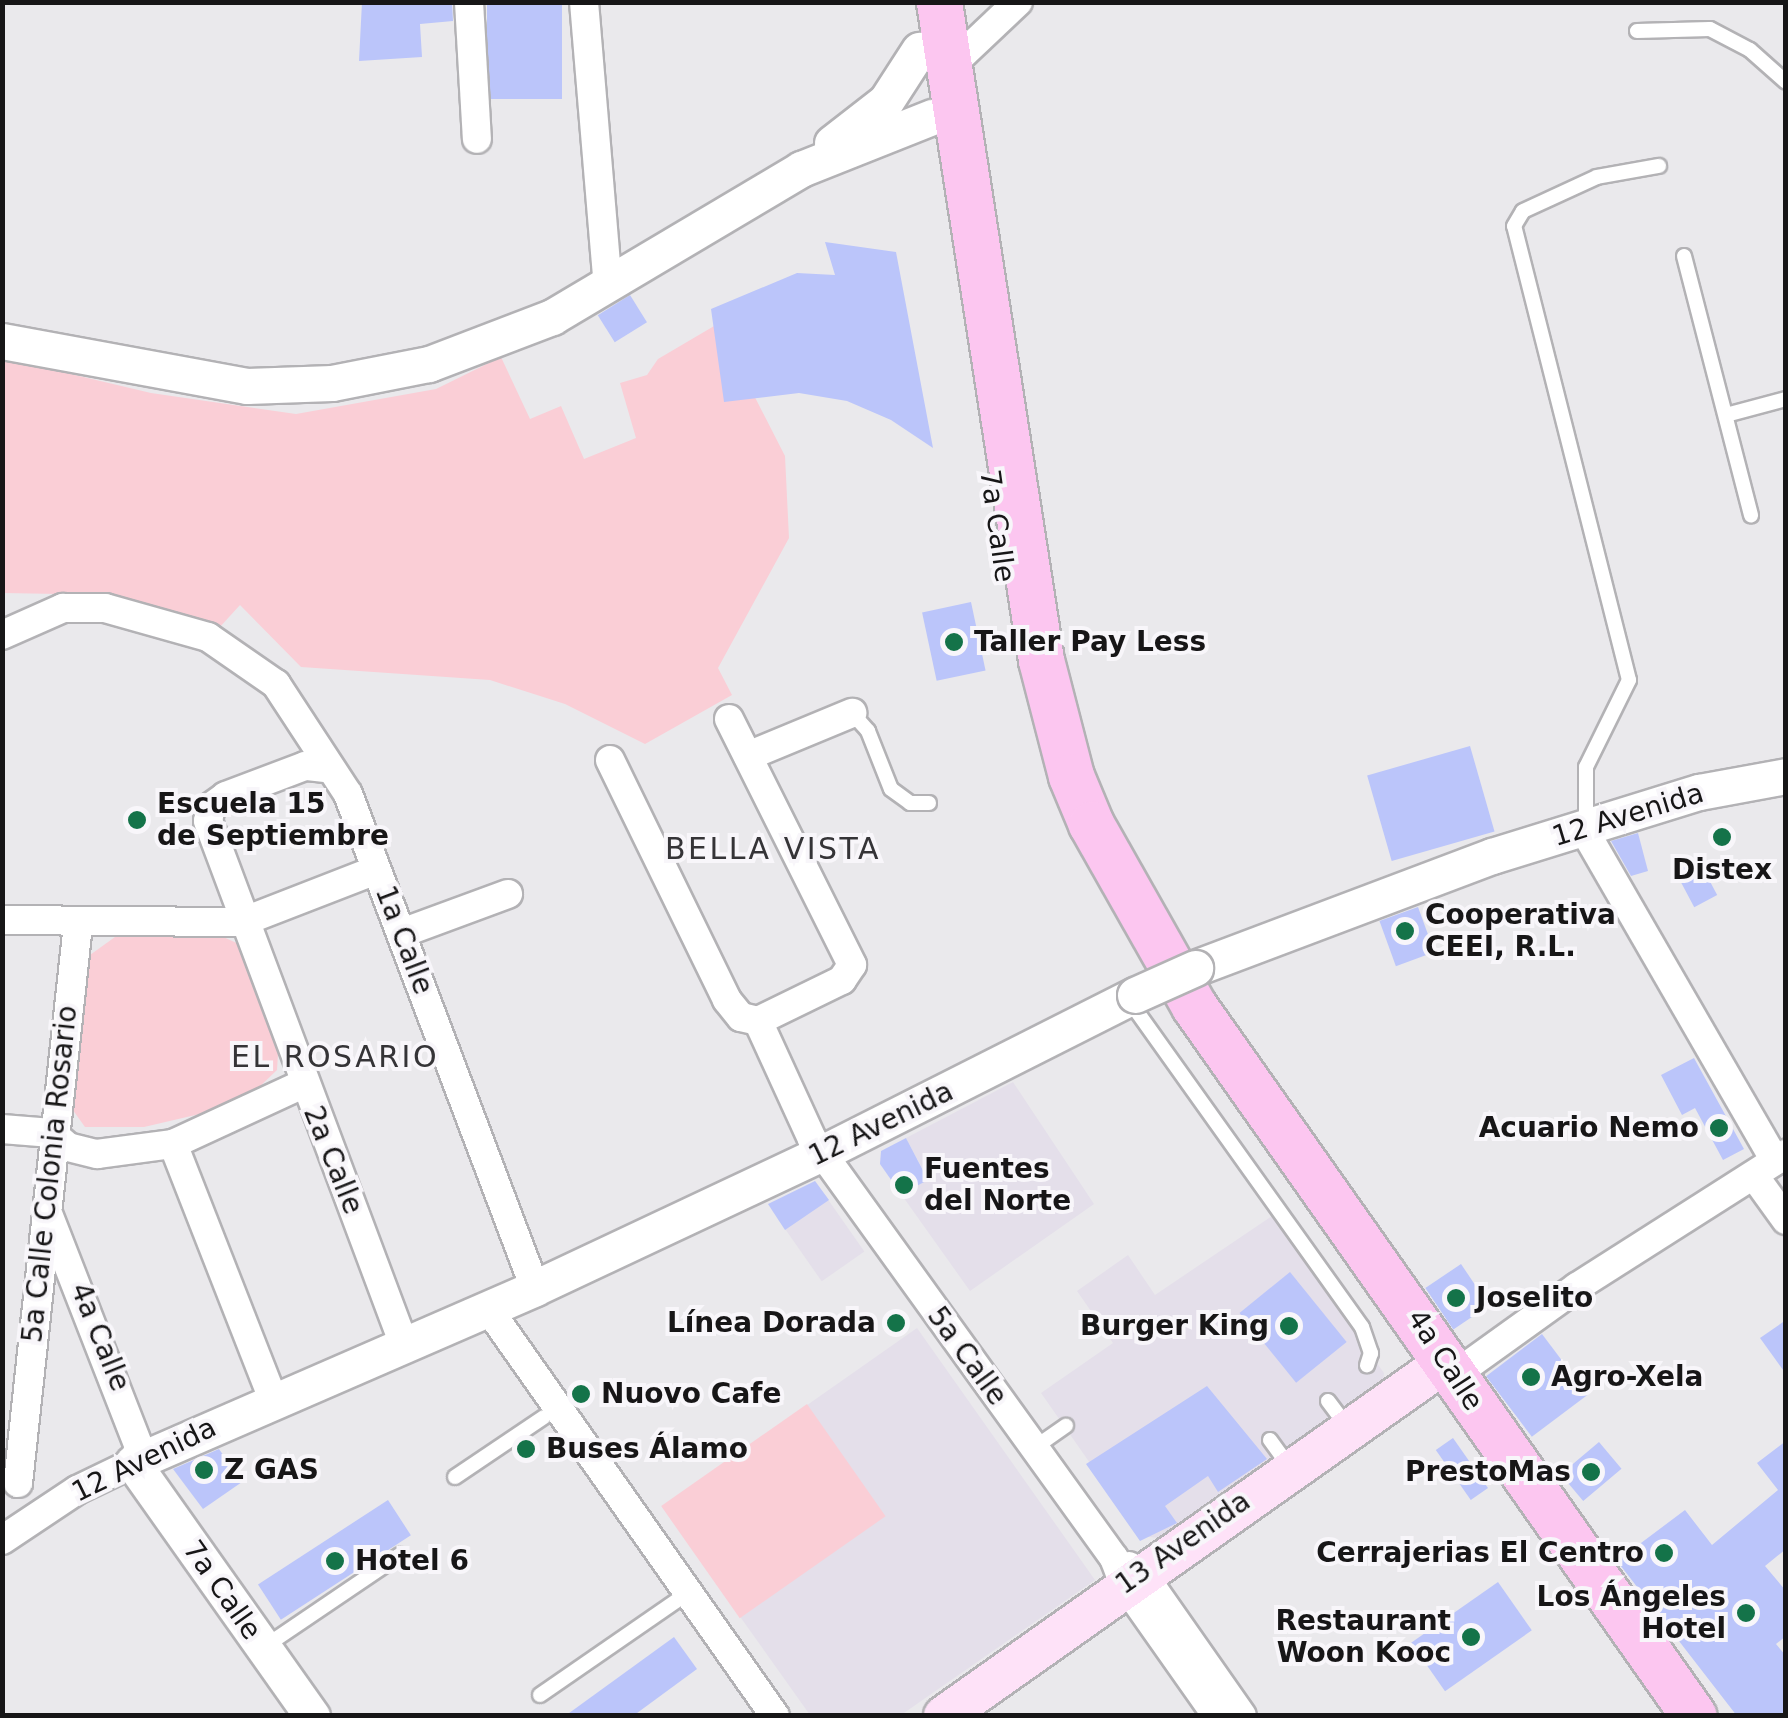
<!DOCTYPE html>
<html>
<head>
<meta charset="utf-8">
<style>
  body { margin:0 }
  #map { position:relative; width:1788px; height:1718px; overflow:hidden; background:#eae9ec; font-family:"DejaVu Sans",sans-serif }
  div>[style] { position:absolute }
  .built>* { inset:0; background:#e4dfea; transform-origin:0 0 }
  .green>* { inset:0; background:#faced6; transform-origin:0 0 }
  .building>* { inset:0; background:#bbc5fa; transform-origin:0 0 }
  .roads { filter:drop-shadow(2px 0 #b3b2b5) drop-shadow(-2px 0 #b3b2b5) drop-shadow(0 2px #b3b2b5) drop-shadow(0 -2px #b3b2b5) }
  .service>* { height:14px; margin:-7px; padding:0 7px; transform-origin:7px; border-radius:7px; background:#fff }
  .minor>* { height:28px; margin:-14px; padding:0 14px; transform-origin:14px; border-radius:14px; background:#fff }
  .tertiary>* { height:35px; margin:-17.5px; padding:0 17.5px; transform-origin:17.5px; border-radius:17.5px; background:#fff }
  .secondary>* { height:40px; margin:-20px; padding:0 20px; transform-origin:20px; border-radius:20px; background:#fee2f8 }
  .primary>* { height:45px; margin:-22.5px; padding:0 22.5px; transform-origin:22.5px; border-radius:22.5px; background:#fcc6f0 }
  .bridges { filter:drop-shadow(2px 0 #b3b2b5) drop-shadow(-2px 0 #b3b2b5) drop-shadow(0 2px #b3b2b5) drop-shadow(0 -2px #b3b2b5) }
  .tertiary-bridge>* { height:35px; margin:-17.5px; padding:0 17.5px; transform-origin:17.5px; border-radius:17.5px; background:#fff }
  .dots>* { width:28px; height:28px; translate:-50% -50%; box-sizing:border-box; border:5px solid #f8f6fa; border-radius:50% }
  span { translate:-50% -50%; white-space:nowrap; text-align:center; line-height:1.15; -webkit-text-stroke:8px #f8f6fa; paint-order:stroke }
  .street-label { font-size:28px; color:#171617 }
  .poi-label { font-size:28px; color:#171617; font-weight:700 }
  .left { translate:0 -50%; text-align:left }
  .right { translate:-100% -50%; text-align:right }
  .neighbourhood-label { font-size:30px; color:#353437; letter-spacing:2.5px }
  .frame { position:absolute; inset:0; border:5px solid #171617; pointer-events:none }
</style>
</head>
<body>
<div id="map">
  <div class="built">
    <i style="clip-path:polygon(1013px 1082px,1094px 1204px,970px 1291px,901px 1194px,928px 1179px,906px 1138px)"></i>
    <i style="left:815px;top:1181px;width:86px;height:52px;rotate:55deg"></i>
    <i style="clip-path:polygon(1272px 1216px,1384px 1373px,1383px 1381px,1159px 1538px,1141px 1536px,1041px 1393px,1113px 1343px,1077px 1291px,1128px 1255px,1155px 1295px)"></i>
    <i style="clip-path:polygon(917px 1328px,1095px 1580px,901px 1715px,810px 1715px,662px 1507px)"></i>
  </div>
  <div class="green">
    <i style="clip-path:polygon(726px 319px,737px 362px,785px 456px,789px 538px,718px 668px,732px 695px,645px 744px,565px 704px,490px 680px,301px 667px,240px 605px,219px 628px,116px 595px,3px 593px,3px 358px,151px 393px,296px 414px,436px 389px,501px 357px,530px 419px,561px 406px,584px 459px,636px 438px,620px 383px,647px 375px,658px 359px)"></i>
    <i style="clip-path:polygon(210px 931px,241px 945px,279px 1039px,277px 1070px,252px 1094px,204px 1113px,144px 1127px,85px 1127px,70px 1106px,83px 960px,115px 937px)"></i>
    <i style="left:807px;top:1404px;width:137px;height:178px;rotate:55deg"></i>
  </div>
  <div class="building">
    <i style="clip-path:polygon(362px 2px,452px 2px,453px 21px,420px 24px,422px 57px,359px 61px)"></i>
    <i style="left:487px;top:2px;width:75px;height:97px"></i>
    <i style="clip-path:polygon(825px 242px,896px 252px,933px 448px,891px 420px,847px 401px,799px 393px,724px 402px,711px 309px,797px 273px,835px 275px)"></i>
    <i style="left:630px;top:295px;width:32px;height:38px;rotate:58deg"></i>
    <i style="left:971px;top:602px;width:70px;height:50px;rotate:78deg"></i>
    <i style="left:1470px;top:746px;width:89px;height:107px;rotate:74deg"></i>
    <i style="clip-path:polygon(1638px 833px,1648px 871px,1631px 876px,1611px 841px)"></i>
    <i style="left:1697px;top:857px;width:43px;height:26px;rotate:62deg"></i>
    <i style="left:1418px;top:907px;width:48px;height:41px;rotate:70deg"></i>
    <i style="clip-path:polygon(1694px 1058px,1744px 1149px,1723px 1160px,1695px 1108px,1682px 1115px,1661px 1075px)"></i>
    <i style="clip-path:polygon(906px 1138px,928px 1180px,901px 1194px,880px 1164px,881px 1151px)"></i>
    <i style="clip-path:polygon(815px 1181px,829px 1200px,785px 1230px,768px 1204px)"></i>
    <i style="left:1461px;top:1264px;width:50px;height:43px;rotate:56deg"></i>
    <i style="left:1290px;top:1272px;width:90px;height:65px;rotate:51deg"></i>
    <i style="clip-path:polygon(1786px 1320px,1786px 1374px,1760px 1338px)"></i>
    <i style="left:1542px;top:1334px;width:76px;height:70px;rotate:53deg"></i>
    <i style="clip-path:polygon(1207px 1386px,1267px 1459px,1218px 1492px,1208px 1476px,1165px 1506px,1177px 1523px,1140px 1541px,1086px 1464px)"></i>
    <i style="left:1453px;top:1438px;width:61px;height:21px;rotate:55deg"></i>
    <i style="clip-path:polygon(1786px 1441px,1786px 1549px,1765px 1566px,1786px 1591px,1786px 1636px,1776px 1644px,1786px 1656px,1786px 1716px,1737px 1716px,1617px 1561px,1685px 1510px,1712px 1545px,1778px 1490px,1757px 1463px)"></i>
    <i style="left:1599px;top:1442px;width:35px;height:50px;rotate:50deg"></i>
    <i style="clip-path:polygon(219px 1449px,242px 1482px,203px 1509px,173px 1469px)"></i>
    <i style="left:388px;top:1500px;width:42px;height:155px;rotate:57deg"></i>
    <i style="left:1498px;top:1582px;width:59px;height:106px;rotate:55deg"></i>
    <i style="clip-path:polygon(674px 1637px,697px 1669px,633px 1716px,565px 1716px)"></i>
  </div>
  <div class="roads">
    <div class="service">
      <i style="left:1637px;top:31px;width:73px;rotate:-1.6deg"></i>
      <i style="left:1710px;top:29px;width:45px;rotate:27.7deg"></i>
      <i style="left:1750px;top:50px;width:48px;rotate:41.6deg"></i>
      <i style="left:1684px;top:256px;width:268px;rotate:75.5deg"></i>
      <i style="left:1726px;top:415px;width:62px;rotate:-14.9deg"></i>
      <i style="left:852px;top:713px;width:24px;rotate:48deg"></i>
      <i style="left:868px;top:731px;width:62px;rotate:68.4deg"></i>
      <i style="left:891px;top:789px;width:24px;rotate:36deg"></i>
      <i style="left:910px;top:803px;width:19px"></i>
      <i style="left:1586px;top:823px;width:56px;rotate:-90deg"></i>
      <i style="left:1586px;top:767px;width:97px;rotate:-63.7deg"></i>
      <i style="left:1629px;top:680px;width:468px;rotate:-104.2deg"></i>
      <i style="left:1514px;top:226px;width:17px;rotate:-59deg"></i>
      <i style="left:1523px;top:211px;width:81px;rotate:-24.7deg"></i>
      <i style="left:1597px;top:177px;width:63px;rotate:-10.1deg"></i>
      <i style="left:1128px;top:999px;width:403px;rotate:54.5deg"></i>
      <i style="left:1362px;top:1327px;width:28px;rotate:71deg"></i>
      <i style="left:1371px;top:1353px;width:13px;rotate:108deg"></i>
      <i style="left:1328px;top:1401px;width:35px;rotate:53deg"></i>
      <i style="left:1270px;top:1440px;width:34px;rotate:54deg"></i>
      <i style="left:1034px;top:1448px;width:39px;rotate:-35deg"></i>
      <i style="left:455px;top:1477px;width:107px;rotate:-34deg"></i>
      <i style="left:264px;top:1647px;width:164px;rotate:-34.1deg"></i>
      <i style="left:540px;top:1695px;width:180px;rotate:-34.6deg"></i>
    </div>
    <div class="minor">
      <i style="left:469px;top:2px;width:137px;rotate:86.7deg"></i>
      <i style="left:584px;top:2px;width:284px;rotate:85.2deg"></i>
      <i style="left:946px;top:70px;width:99px;rotate:-43.4deg"></i>
      <i style="left:2px;top:635px;width:67px;rotate:-23.9deg"></i>
      <i style="left:63px;top:608px;width:42px"></i>
      <i style="left:105px;top:608px;width:107px;rotate:15.7deg"></i>
      <i style="left:208px;top:637px;width:83px;rotate:34.7deg"></i>
      <i style="left:276px;top:684px;width:131px;rotate:56.8deg"></i>
      <i style="left:348px;top:794px;width:528px;rotate:69.27deg"></i>
      <i style="left:729px;top:719px;width:275px;rotate:63.4deg"></i>
      <i style="left:852px;top:965px;width:18px;rotate:124deg"></i>
      <i style="left:842px;top:980px;width:93px;rotate:154deg"></i>
      <i style="left:748px;top:756px;width:113px;rotate:-22.5deg"></i>
      <i style="left:610px;top:760px;width:267px;rotate:64deg"></i>
      <i style="left:727px;top:1000px;width:22px;rotate:51deg"></i>
      <i style="left:741px;top:1017px;width:17px;rotate:13deg"></i>
      <i style="left:758px;top:1021px;width:130px;rotate:65.4deg"></i>
      <i style="left:812px;top:1139px;width:516px;rotate:54.22deg"></i>
      <i style="left:1114px;top:1558px;width:28px;rotate:69deg"></i>
      <i style="left:1124px;top:1584px;width:161px;rotate:54.8deg"></i>
      <i style="left:325px;top:768px;width:20px;rotate:-174deg"></i>
      <i style="left:305px;top:766px;width:85px;rotate:159.2deg"></i>
      <i style="left:226px;top:796px;width:19px;rotate:144deg"></i>
      <i style="left:211px;top:807px;width:14px;rotate:102deg"></i>
      <i style="left:208px;top:821px;width:556px;rotate:69.48deg"></i>
      <i style="left:1583px;top:828px;width:384px;rotate:60deg"></i>
      <i style="left:2px;top:920px;width:240px;rotate:0.5deg"></i>
      <i style="left:242px;top:922px;width:144px;rotate:-21.2deg"></i>
      <i style="left:402px;top:933px;width:113px;rotate:-20.2deg"></i>
      <i style="left:2px;top:1129px;width:50px;rotate:4.6deg"></i>
      <i style="left:52px;top:1133px;width:21px;rotate:41deg"></i>
      <i style="left:68px;top:1147px;width:30px;rotate:14deg"></i>
      <i style="left:97px;top:1154px;width:77px;rotate:-7.5deg"></i>
      <i style="left:173px;top:1144px;width:143px;rotate:-24.8deg"></i>
      <i style="left:173px;top:1144px;width:274px;rotate:68.6deg"></i>
      <i style="left:1755px;top:1177px;width:53px;rotate:54.2deg"></i>
      <i style="left:487px;top:1307px;width:500px;rotate:54.85deg"></i>
      <i style="left:1456px;top:1374px;width:149px;rotate:-35.7deg"></i>
      <i style="left:1577px;top:1287px;width:248px;rotate:-32.5deg"></i>
      <i style="left:18px;top:1483px;width:562px;rotate:-83.87deg"></i>
      <i style="left:2px;top:1540px;width:90px;rotate:-33.7deg"></i>
      <i style="left:77px;top:1490px;width:62px;rotate:-25.7deg"></i>
      <i style="left:133px;top:1463px;width:17px;rotate:-69deg"></i>
      <i style="left:139px;top:1447px;width:250px;rotate:-111.3deg"></i>
      <i style="left:1129px;top:1566px;width:15px;rotate:28deg"></i>
      <i style="left:1142px;top:1573px;width:174px;rotate:55deg"></i>
    </div>
    <div class="tertiary">
      <i style="left:832px;top:143px;width:68px;rotate:-37.9deg"></i>
      <i style="left:886px;top:101px;width:61px;rotate:-57.1deg"></i>
      <i style="left:2px;top:341px;width:249px;rotate:10.4deg"></i>
      <i style="left:247px;top:386px;width:85px;rotate:-2deg"></i>
      <i style="left:332px;top:383px;width:99px;rotate:-11.1deg"></i>
      <i style="left:429px;top:364px;width:132px;rotate:-20.9deg"></i>
      <i style="left:552px;top:317px;width:290px;rotate:-30.7deg"></i>
      <i style="left:801px;top:169px;width:141px;rotate:-21.7deg"></i>
      <i style="left:1195px;top:968px;width:317px;rotate:-20.7deg"></i>
      <i style="left:1492px;top:856px;width:217px;rotate:-17.2deg"></i>
      <i style="left:1699px;top:792px;width:88px;rotate:-10.4deg"></i>
      <i style="left:312px;top:1716px;width:310px;rotate:-125.3deg"></i>
      <i style="left:133px;top:1463px;width:438px;rotate:-23.5deg"></i>
      <i style="left:535px;top:1288px;width:317px;rotate:-25.2deg"></i>
      <i style="left:822px;top:1153px;width:351px;rotate:-26.8deg"></i>
    </div>
    <div class="secondary">
      <i style="left:944px;top:1716px;width:590px;rotate:-35.2deg"></i>
    </div>
    <div class="primary">
      <i style="left:939px;top:2px;width:666px;rotate:81.19deg"></i>
      <i style="left:1041px;top:660px;width:120px;rotate:75.5deg"></i>
      <i style="left:1071px;top:776px;width:52px;rotate:67.4deg"></i>
      <i style="left:1091px;top:824px;width:209px;rotate:60.5deg"></i>
      <i style="left:1194px;top:1006px;width:868px;rotate:54.85deg"></i>
    </div>
  </div>
  <div class="bridges">
    <div class="tertiary-bridge">
      <i style="left:1135px;top:995px;width:66px;rotate:-24.2deg"></i>
    </div>
  </div>
  <div class="dots">
    <i style="left:954px;top:642px;background:#147349"></i>
    <i style="left:137px;top:820px;background:#147349"></i>
    <i style="left:1722px;top:837px;background:#147349"></i>
    <i style="left:1405px;top:931px;background:#147349"></i>
    <i style="left:1719px;top:1128px;background:#147349"></i>
    <i style="left:904px;top:1185px;background:#147349"></i>
    <i style="left:1456px;top:1298px;background:#147349"></i>
    <i style="left:896px;top:1323px;background:#147349"></i>
    <i style="left:1289px;top:1326px;background:#147349"></i>
    <i style="left:1531px;top:1377px;background:#147349"></i>
    <i style="left:581px;top:1394px;background:#147349"></i>
    <i style="left:526px;top:1449px;background:#147349"></i>
    <i style="left:204px;top:1470px;background:#147349"></i>
    <i style="left:1591px;top:1472px;background:#147349"></i>
    <i style="left:1664px;top:1553px;background:#147349"></i>
    <i style="left:335px;top:1561px;background:#147349"></i>
    <i style="left:1746px;top:1613px;background:#147349"></i>
    <i style="left:1471px;top:1637px;background:#147349"></i>
  </div>
  <div class="street-label">
    <span style="left:997px;top:526px;rotate:82deg">7a Calle</span>
    <span style="left:1628px;top:815px;rotate:-17deg">12 Avenida</span>
    <span style="left:404px;top:940px;rotate:69deg">1a Calle</span>
    <span style="left:881px;top:1124px;rotate:-26deg">12 Avenida</span>
    <span style="left:333px;top:1160px;rotate:68deg">2a Calle</span>
    <span style="left:50px;top:1174px;rotate:-84deg">5a Calle Colonia Rosario</span>
    <span style="left:100px;top:1337px;rotate:68deg">4a Calle</span>
    <span style="left:967px;top:1356px;rotate:54deg">5a Calle</span>
    <span style="left:1445px;top:1360px;rotate:57deg">4a Calle</span>
    <span style="left:144px;top:1460px;rotate:-26deg">12 Avenida</span>
    <span style="left:1183px;top:1543px;rotate:-35deg">13 Avenida</span>
    <span style="left:222px;top:1590px;rotate:55deg">7a Calle</span>
  </div>
  <div class="poi-label">
    <span class="left" style="left:974px;top:642px">Taller Pay Less</span>
    <span class="left" style="left:157px;top:820px">Escuela 15<br>de Septiembre</span>
    <span style="left:1722px;top:870px">Distex</span>
    <span class="left" style="left:1425px;top:931px">Cooperativa<br>CEEI, R.L.</span>
    <span class="right" style="left:1699px;top:1128px">Acuario Nemo</span>
    <span class="left" style="left:924px;top:1185px">Fuentes<br>del Norte</span>
    <span class="left" style="left:1476px;top:1298px">Joselito</span>
    <span class="right" style="left:876px;top:1323px">Línea Dorada</span>
    <span class="right" style="left:1269px;top:1326px">Burger King</span>
    <span class="left" style="left:1551px;top:1377px">Agro-Xela</span>
    <span class="left" style="left:601px;top:1394px">Nuovo Cafe</span>
    <span class="left" style="left:546px;top:1449px">Buses Álamo</span>
    <span class="left" style="left:224px;top:1470px">Z GAS</span>
    <span class="right" style="left:1571px;top:1472px">PrestoMas</span>
    <span class="right" style="left:1644px;top:1553px">Cerrajerias El Centro</span>
    <span class="left" style="left:355px;top:1561px">Hotel 6</span>
    <span class="right" style="left:1726px;top:1613px">Los Ángeles<br>Hotel</span>
    <span class="right" style="left:1451px;top:1637px">Restaurant<br>Woon Kooc</span>
  </div>
  <div class="neighbourhood-label">
    <span style="left:773px;top:849px">BELLA VISTA</span>
    <span style="left:335px;top:1057px">EL ROSARIO</span>
  </div>
  <div class="frame"></div>
</div>
</body>
</html>
